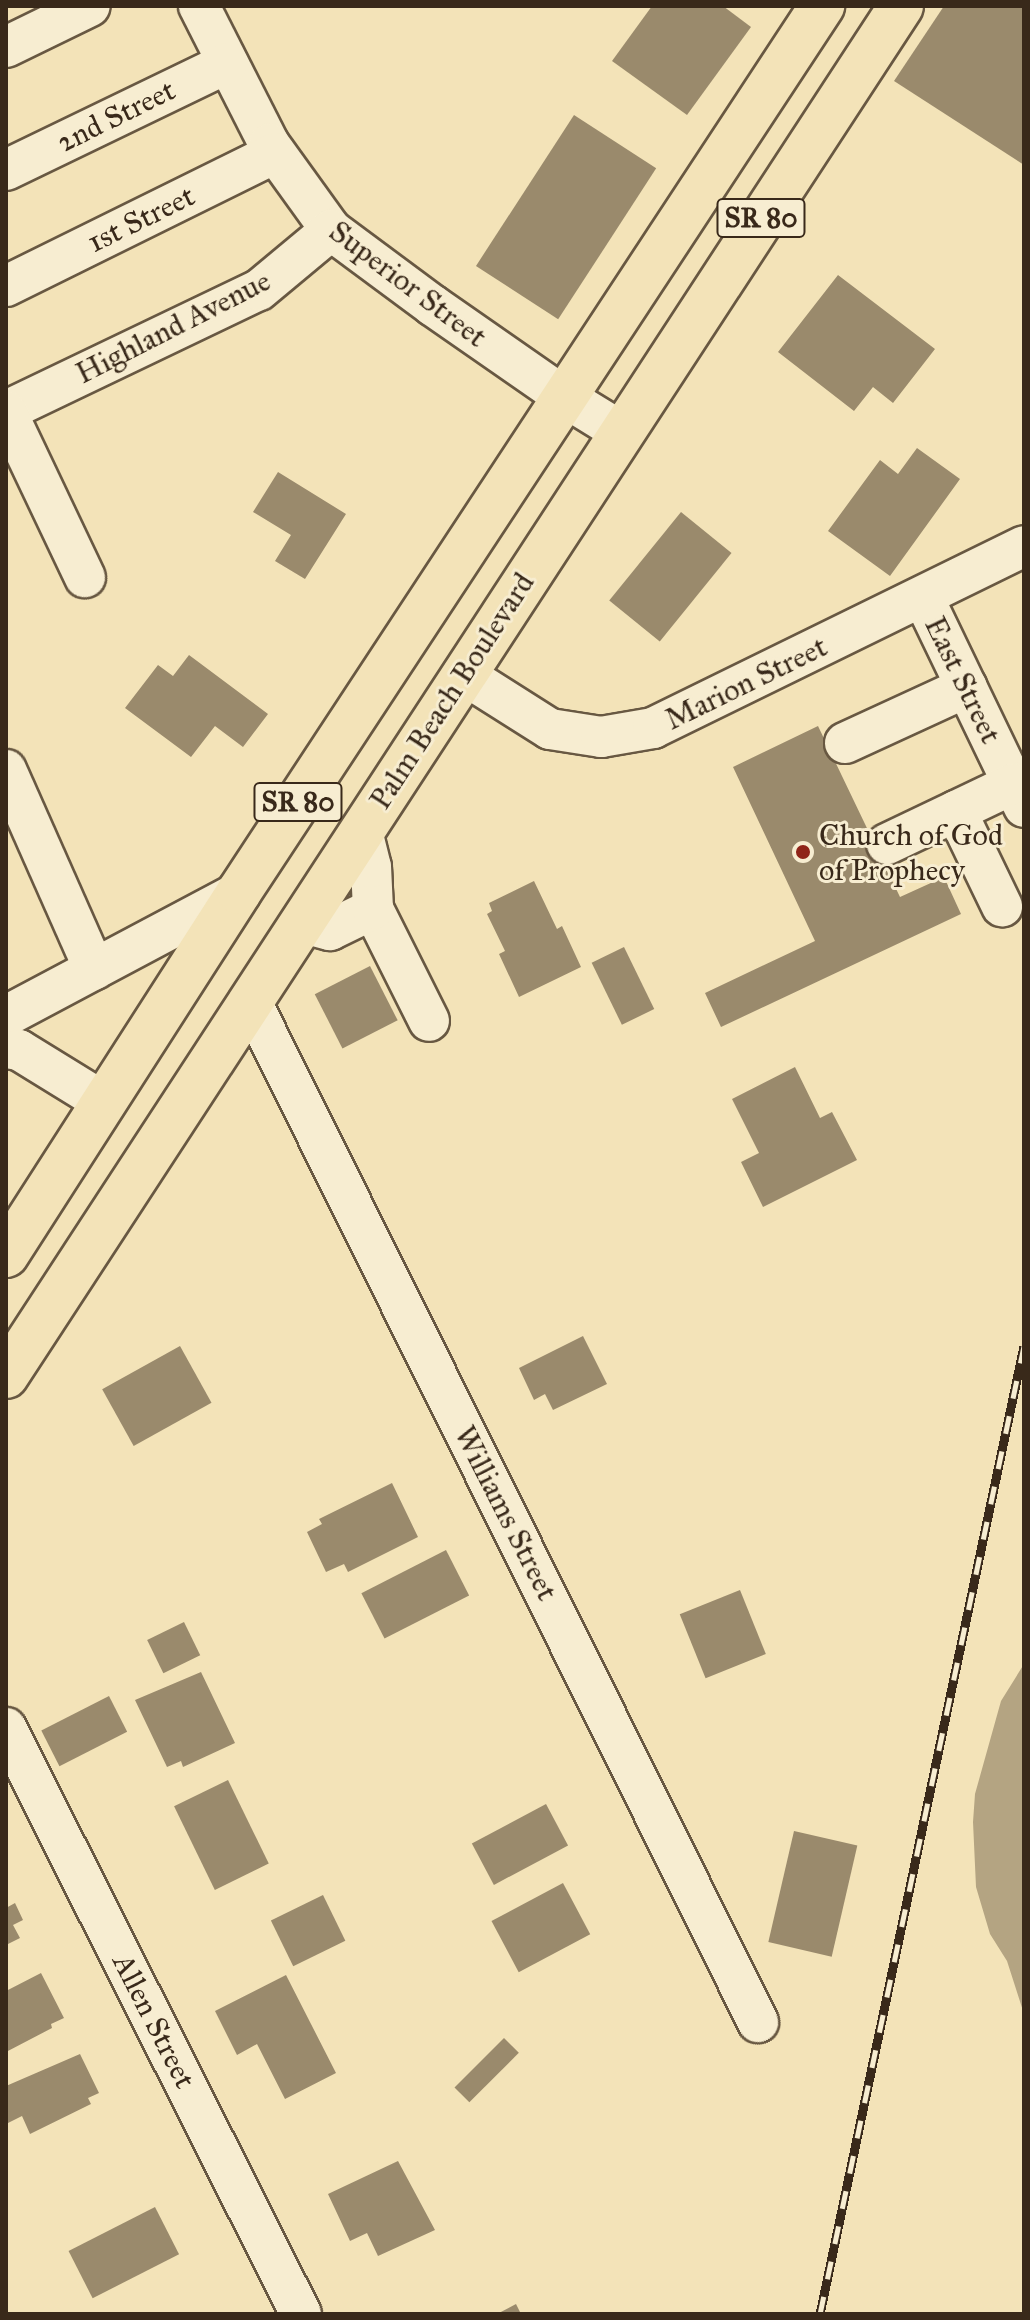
<!DOCTYPE html>
<html>
<head>
<meta charset="utf-8">
<style>
  body { margin:0 }
  #map { position:relative; width:1030px; height:2320px; overflow:hidden; background:#f3e3b8; font-family:"IM FELL Great Primer",serif }
  div>[style] { position:absolute }
  .water>* { inset:0; background:#b4a482 }
  .building>* { inset:0; background:#9a8a6c; transform-origin:0 0 }
  .roads { filter:drop-shadow(2px 0 #685842) drop-shadow(-2px 0 #685842) drop-shadow(0 2px #685842) drop-shadow(0 -2px #685842) }
  .minor>* { height:40px; margin:-20px; padding:0 20px; transform-origin:20px; border-radius:20px; background:#f7edd1 }
  .major>* { height:44px; margin:-22px; padding:0 22px; transform-origin:22px; border-radius:22px; background:#f3e3b8 }
  .rail>* { height:9px; margin-top:-4.5px; transform-origin:0; background:repeating-linear-gradient(90deg,#f7edd1 0 18px,#39291a 0 36px); box-sizing:border-box; border-block:2px solid #39291a }
  .dots>* { width:22px; height:22px; translate:-50% -50%; box-sizing:border-box; border:4px solid #f7edd1; border-radius:50% }
  span { translate:-50% -50%; white-space:nowrap; text-align:center; line-height:1.15; -webkit-text-stroke:6px #f7edd1; paint-order:stroke }
  .shield-label span { padding:2px 6px; background:#f7edd1; border:2px solid; border-radius:6px; -webkit-text-stroke-width:0 }
  .shield-label { font-size:28px; color:#39291a; font-weight:700 }
  .street-label { font-size:30px; color:#39291a }
  .poi-label { font-size:30px; color:#39291a }
  .left { translate:0 -50%; text-align:left }
  .frame { position:absolute; inset:0; border:8px solid #39291a; pointer-events:none }
</style>
</head>
<body>
<div id="map">
  <div class="water">
    <i style="clip-path:polygon(1024px 1664px,1024px 2014px,1007px 1961px,990px 1934px,976px 1887px,973px 1822px,975px 1794px,1001px 1701px)"></i>
  </div>
  <div class="building">
    <i style="clip-path:polygon(652px 6px,723px 6px,751px 27px,687px 115px,612px 61px)"></i>
    <i style="clip-path:polygon(944px 6px,1024px 6px,1024px 165px,894px 81px)"></i>
    <i style="left:574px;top:115px;width:98px;height:180px;rotate:33deg"></i>
    <i style="clip-path:polygon(838px 275px,935px 349px,893px 403px,873px 387px,854px 411px,778px 352px)"></i>
    <i style="clip-path:polygon(917px 448px,960px 479px,890px 576px,828px 531px,880px 460px,898px 474px)"></i>
    <i style="clip-path:polygon(278px 472px,346px 514px,305px 579px,275px 561px,291px 535px,253px 512px)"></i>
    <i style="left:681px;top:512px;width:65px;height:114px;rotate:39deg"></i>
    <i style="clip-path:polygon(189px 655px,268px 714px,243px 747px,215px 726px,191px 757px,125px 708px,158px 665px,173px 676px)"></i>
    <i style="clip-path:polygon(818px 726px,900px 897px,944px 877px,961px 914px,721px 1027px,705px 993px,815px 941px,733px 767px)"></i>
    <i style="clip-path:polygon(534px 881px,557px 929px,562px 926px,581px 967px,519px 997px,499px 954px,505px 951px,487px 914px,492px 911px,489px 903px)"></i>
    <i style="left:624px;top:947px;width:69px;height:36px;rotate:64deg"></i>
    <i style="left:370px;top:966px;width:61px;height:62px;rotate:63deg"></i>
    <i style="clip-path:polygon(795px 1067px,820px 1118px,832px 1112px,857px 1160px,763px 1207px,741px 1162px,759px 1153px,732px 1099px)"></i>
    <i style="clip-path:polygon(583px 1336px,607px 1384px,553px 1410px,545px 1394px,534px 1400px,519px 1368px)"></i>
    <i style="left:180px;top:1346px;width:65px;height:89px;rotate:61deg"></i>
    <i style="clip-path:polygon(392px 1483px,418px 1537px,348px 1572px,344px 1564px,326px 1572px,307px 1532px,322px 1524px,319px 1519px)"></i>
    <i style="left:446px;top:1550px;width:51px;height:95px;rotate:63deg"></i>
    <i style="left:740px;top:1590px;width:69px;height:65px;rotate:68deg"></i>
    <i style="left:184px;top:1622px;width:37px;height:41px;rotate:64deg"></i>
    <i style="clip-path:polygon(201px 1672px,235px 1743px,183px 1767px,181px 1761px,167px 1767px,135px 1700px)"></i>
    <i style="left:109px;top:1696px;width:40px;height:76px;rotate:63deg"></i>
    <i style="left:228px;top:1780px;width:93px;height:60px;rotate:64deg"></i>
    <i style="left:546px;top:1804px;width:47px;height:84px;rotate:62deg"></i>
    <i style="left:794px;top:1831px;width:65px;height:114px;rotate:13deg"></i>
    <i style="left:563px;top:1883px;width:58px;height:81px;rotate:62deg"></i>
    <i style="left:323px;top:1895px;width:51px;height:58px;rotate:64deg"></i>
    <i style="clip-path:polygon(15px 1903px,23px 1920px,13px 1925px,20px 1938px,6px 1945px,6px 1908px)"></i>
    <i style="clip-path:polygon(41px 1973px,64px 2018px,51px 2024px,52px 2028px,6px 2052px,6px 1991px)"></i>
    <i style="clip-path:polygon(286px 1975px,336px 2073px,285px 2099px,257px 2044px,237px 2055px,215px 2011px)"></i>
    <i style="left:504px;top:2038px;width:21px;height:70px;rotate:45deg"></i>
    <i style="clip-path:polygon(80px 2054px,99px 2093px,88px 2098px,91px 2104px,30px 2134px,22px 2116px,6px 2124px,6px 2086px)"></i>
    <i style="clip-path:polygon(398px 2161px,435px 2230px,378px 2256px,367px 2233px,350px 2241px,328px 2194px)"></i>
    <i style="left:155px;top:2207px;width:53px;height:97px;rotate:63deg"></i>
    <i style="clip-path:polygon(516px 2304px,521px 2314px,497px 2314px)"></i>
  </div>
  <div class="roads">
    <div class="minor">
      <i style="left:199px;top:6px;width:155px;rotate:63.1deg"></i>
      <i style="left:269px;top:144px;width:106px;rotate:54.2deg"></i>
      <i style="left:331px;top:230px;width:126px;rotate:36.6deg"></i>
      <i style="left:432px;top:305px;width:160px;rotate:34.8deg"></i>
      <i style="left:563px;top:396px;width:67px;rotate:31.6deg"></i>
      <i style="left:6px;top:47px;width:93px;rotate:-26deg"></i>
      <i style="left:6px;top:170px;width:246px;rotate:-25.8deg"></i>
      <i style="left:6px;top:286px;width:300px;rotate:-26.3deg"></i>
      <i style="left:6px;top:411px;width:280px;rotate:-25.6deg"></i>
      <i style="left:259px;top:290px;width:94px;rotate:-39.8deg"></i>
      <i style="left:6px;top:411px;width:184px;rotate:64.6deg"></i>
      <i style="left:923px;top:597px;width:233px;rotate:64.3deg"></i>
      <i style="left:463px;top:674px;width:103px;rotate:32.3deg"></i>
      <i style="left:550px;top:729px;width:52px;rotate:8.9deg"></i>
      <i style="left:601px;top:737px;width:53px;rotate:-9.8deg"></i>
      <i style="left:653px;top:728px;width:413px;rotate:-26.1deg"></i>
      <i style="left:845px;top:743px;width:134px;rotate:-24.7deg"></i>
      <i style="left:6px;top:770px;width:218px;rotate:66.1deg"></i>
      <i style="left:956px;top:811px;width:106px;rotate:64.2deg"></i>
      <i style="left:887px;top:844px;width:140px;rotate:-25.5deg"></i>
      <i style="left:373px;top:909px;width:125px;rotate:63.4deg"></i>
      <i style="left:303px;top:923px;width:28px;rotate:15deg"></i>
      <i style="left:330px;top:930px;width:48px;rotate:-26deg"></i>
      <i style="left:373px;top:909px;width:42px;rotate:-92.7deg"></i>
      <i style="left:371px;top:867px;width:38px;rotate:-104deg"></i>
      <i style="left:252px;top:1004px;width:1137px;rotate:63.57deg"></i>
      <i style="left:6px;top:1016px;width:264px;rotate:-28deg"></i>
      <i style="left:6px;top:1048px;width:13px;rotate:9deg"></i>
      <i style="left:19px;top:1050px;width:101px;rotate:31.6deg"></i>
      <i style="left:6px;top:1728px;width:656px;rotate:63.28deg"></i>
    </div>
    <div class="major">
      <i style="left:6px;top:1255px;width:431px;rotate:-57.3deg"></i>
      <i style="left:239px;top:892px;width:1061px;rotate:-56.65deg"></i>
      <i style="left:6px;top:1376px;width:1636px;rotate:-56.84deg"></i>
    </div>
  </div>
  <div class="rail">
    <i style="left:820px;top:2314px;width:989px;rotate:-78.1deg"></i>
  </div>
  <div class="dots">
    <i style="left:803px;top:852px;background:#8f2418"></i>
  </div>
  <div class="shield-label">
    <span style="left:761px;top:218px">SR 80</span>
    <span style="left:298px;top:802px">SR 80</span>
  </div>
  <div class="street-label">
    <span style="left:116px;top:116px;rotate:-26deg">2nd Street</span>
    <span style="left:141px;top:219px;rotate:-26deg">1st Street</span>
    <span style="left:408px;top:284px;rotate:37deg">Superior Street</span>
    <span style="left:173px;top:327px;rotate:-27deg">Highland Avenue</span>
    <span style="left:963px;top:680px;rotate:64deg">East Street</span>
    <span style="left:746px;top:683px;rotate:-26deg">Marion Street</span>
    <span style="left:452px;top:691px;rotate:-57deg">Palm Beach Boulevard</span>
    <span style="left:506px;top:1513px;rotate:63deg">Williams Street</span>
    <span style="left:154px;top:2021px;rotate:63deg">Allen Street</span>
  </div>
  <div class="poi-label">
    <span class="left" style="left:819px;top:852px">Church of God<br>of Prophecy</span>
  </div>
  <div class="frame"></div>
</div>
</body>
</html>
